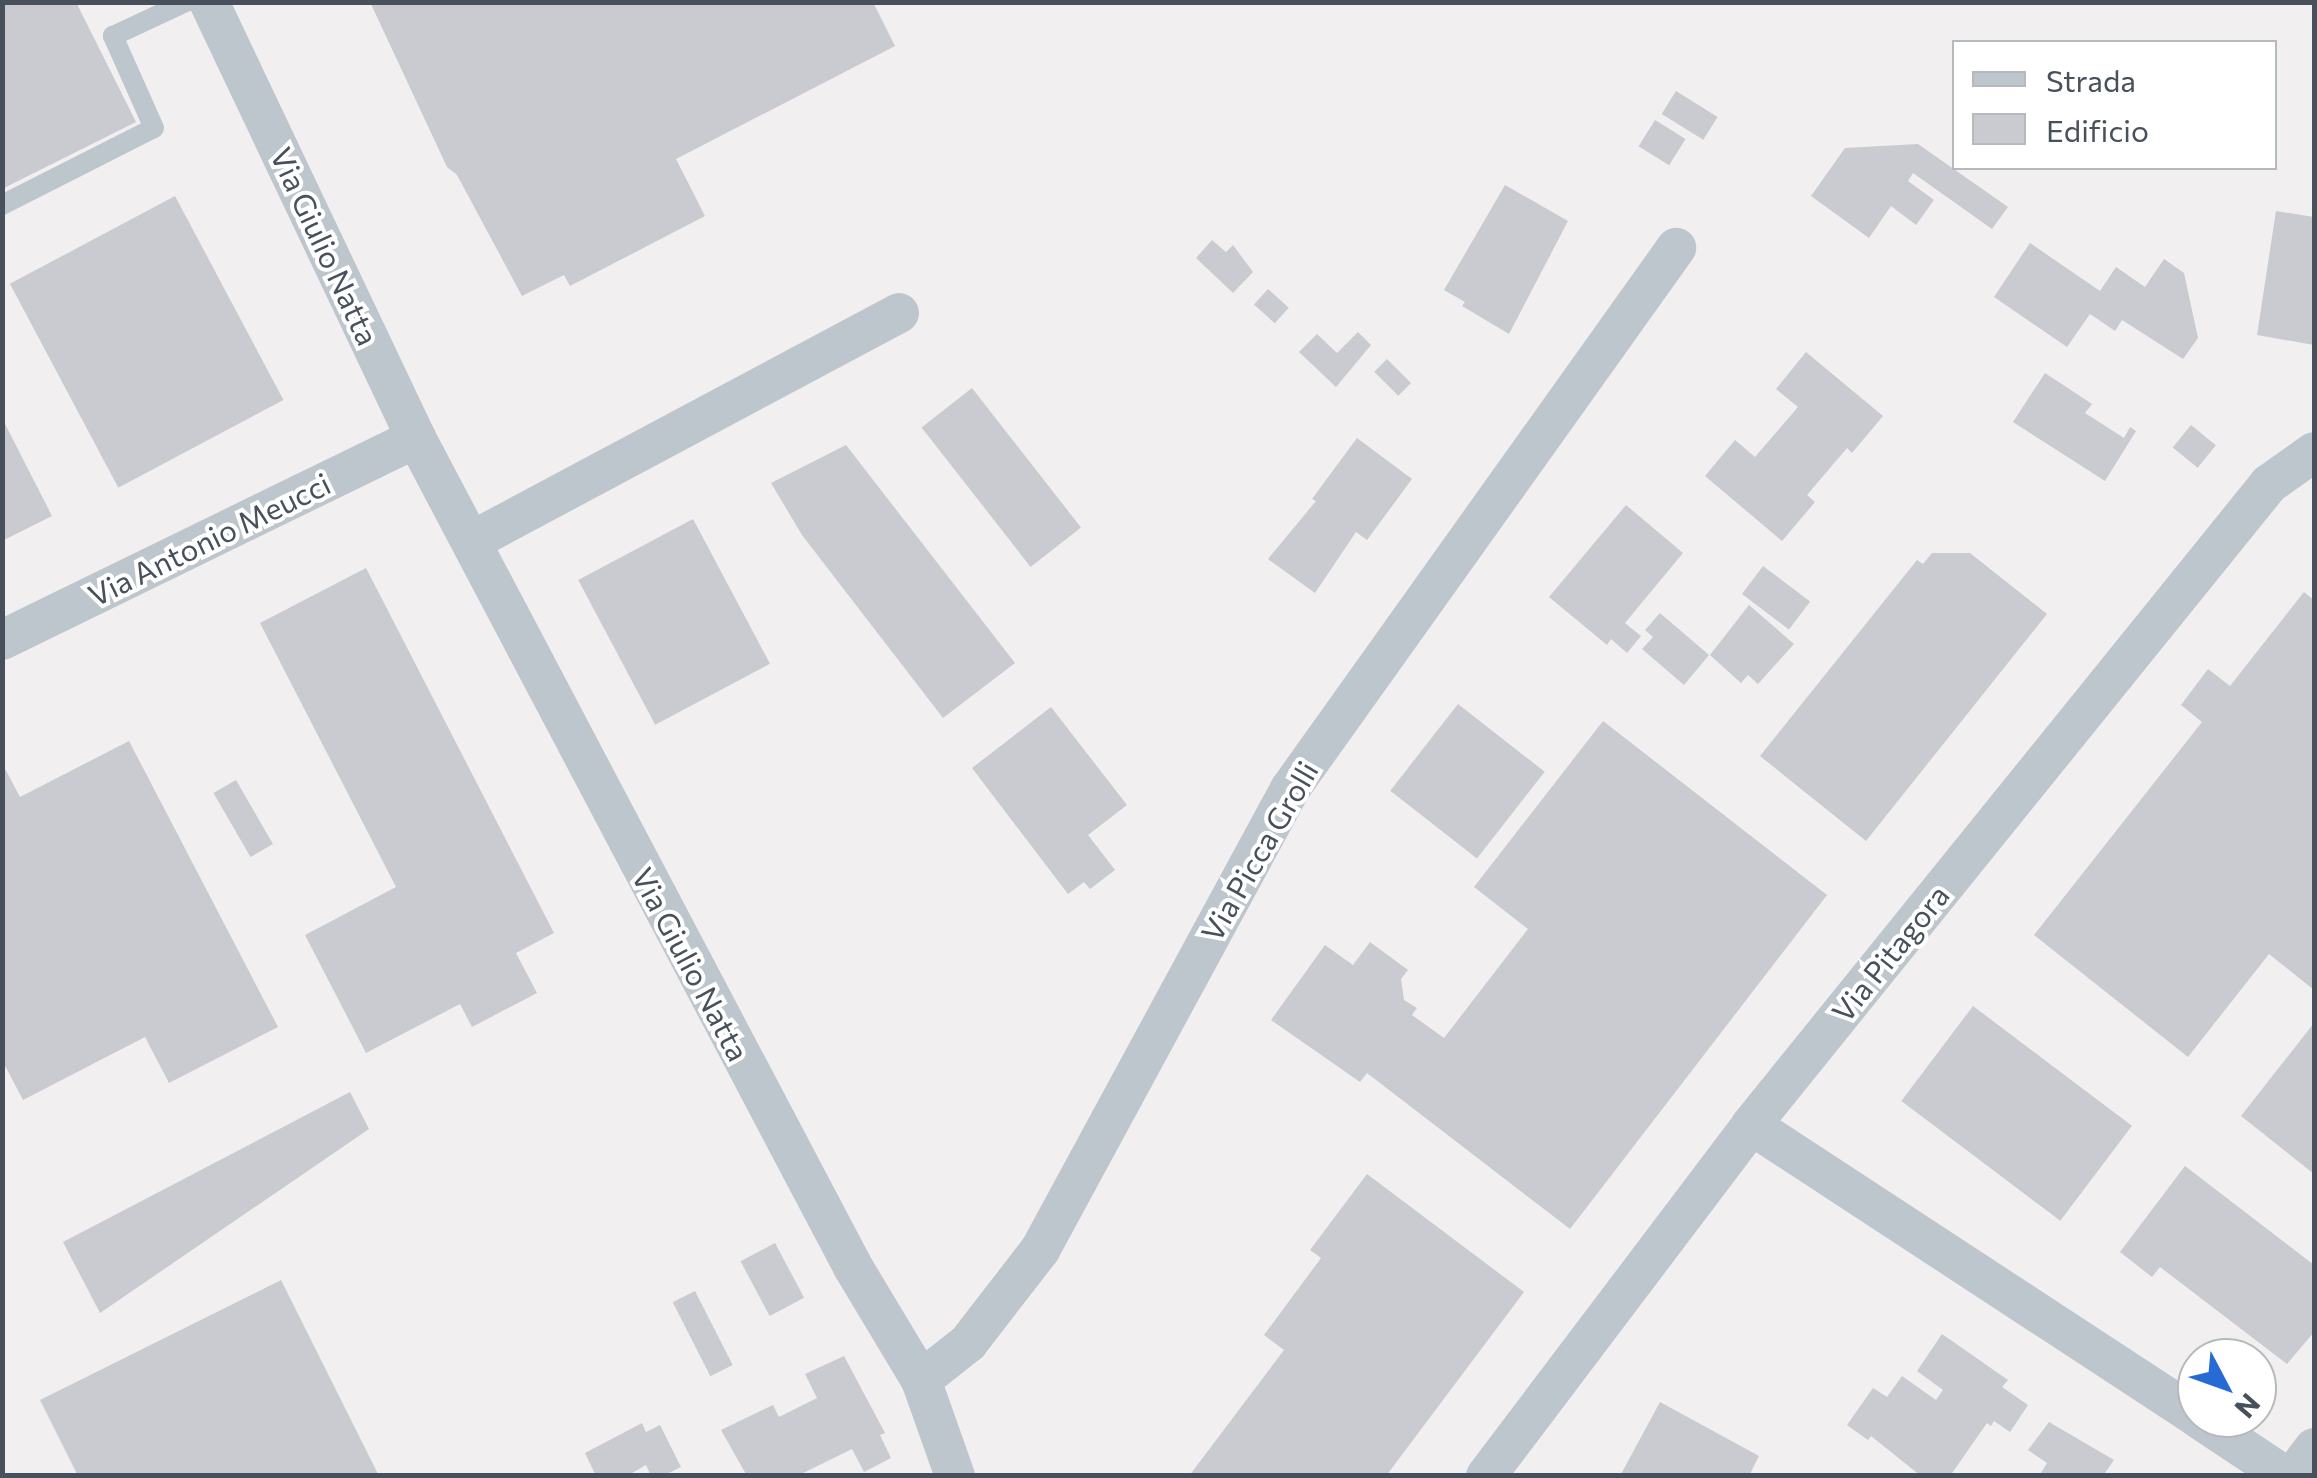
<!DOCTYPE html>
<html>
<head>
<meta charset="utf-8">
<style>
  body { margin:0 }
  #map { position:relative; width:2317px; height:1478px; overflow:hidden; background:#f1efef; font-family:Commissioner,sans-serif }
  div>[style] { position:absolute }
  .building>* { inset:0; background:#c9cbd1; transform-origin:0 0 }
  .service>* { height:20px; margin:-10px; padding:0 10px; transform-origin:10px; border-radius:10px; background:#bec6cd }
  .minor>* { height:40px; margin:-20px; padding:0 20px; transform-origin:20px; border-radius:20px; background:#bec6cd }
  span { translate:-50% -50%; white-space:nowrap; text-align:center; line-height:1.15; -webkit-text-stroke:8px #fff; paint-order:stroke }
  .street-label { font-size:30px; color:#48515b }
  .frame { position:absolute; inset:0; border:5px solid #48515b; pointer-events:none }
  .legend { position:absolute; left:1952px; top:40px; width:325px; height:130px; box-sizing:border-box; background:#fff; border:2px solid #b6b9bd; margin:0; padding:12px 18px; list-style:none; font-size:30px; color:#48515b }
  .legend li { display:flex; align-items:center; gap:20px; height:50px }
  .legend b { width:50px; border:2px solid #b6b9bd }
  .north { position:absolute; left:2177px; top:1338px; width:100px; height:100px; box-sizing:border-box; background:#fff; border:2px solid #b6b9bd; border-radius:50%; rotate:131deg; font-size:28px; font-weight:700; line-height:40px; text-align:center; color:#48515b }
  .north::after { content:''; display:block; margin:auto; width:35px; height:45px; background:#266bd4; clip-path:polygon(50% 0,100% 100%,50% 72%,0 100%) }
</style>
</head>
<body>
<div id="map">
  <div class="building">
    <i style="clip-path:polygon(2px 2px,76px 2px,136px 122px,2px 189px)"></i>
    <i style="clip-path:polygon(370px 2px,873px 2px,895px 46px,676px 159px,705px 216px,570px 286px,564px 275px,522px 296px,457px 175px,447px 167px)"></i>
    <i style="left:1676px;top:91px;width:49px;height:27px;rotate:32deg"></i>
    <i style="left:1655px;top:120px;width:36px;height:31px;rotate:32deg"></i>
    <i style="clip-path:polygon(1918px 144px,2008px 207px,1992px 229px,1913px 173px,1908px 181px,1934px 200px,1916px 225px,1891px 206px,1869px 238px,1811px 196px,1845px 148px)"></i>
    <i style="clip-path:polygon(1505px 185px,1568px 221px,1509px 334px,1462px 306px,1465px 302px,1444px 290px)"></i>
    <i style="left:175px;top:196px;width:231px;height:187px;rotate:62deg"></i>
    <i style="clip-path:polygon(2276px 211px,2314px 217px,2314px 345px,2257px 335px)"></i>
    <i style="clip-path:polygon(1212px 240px,1226px 252px,1233px 245px,1253px 272px,1233px 293px,1196px 258px)"></i>
    <i style="clip-path:polygon(2030px 243px,2100px 291px,2116px 267px,2145px 287px,2164px 259px,2184px 273px,2198px 338px,2183px 359px,2122px 320px,2115px 331px,2090px 314px,2067px 347px,1994px 297px)"></i>
    <i style="left:1268px;top:289px;width:28px;height:21px;rotate:42deg"></i>
    <i style="clip-path:polygon(1358px 332px,1371px 345px,1336px 387px,1299px 352px,1317px 334px,1337px 353px)"></i>
    <i style="clip-path:polygon(1806px 352px,1883px 416px,1852px 453px,1847px 448px,1807px 495px,1815px 502px,1782px 541px,1705px 476px,1735px 440px,1755px 457px,1798px 407px,1776px 389px)"></i>
    <i style="left:1387px;top:359px;width:34px;height:18px;rotate:45deg"></i>
    <i style="clip-path:polygon(2045px 373px,2092px 404px,2085px 413px,2124px 438px,2130px 427px,2136px 431px,2105px 481px,2013px 422px)"></i>
    <i style="left:972px;top:388px;width:177px;height:64px;rotate:52deg"></i>
    <i style="clip-path:polygon(2px 418px,52px 516px,2px 541px)"></i>
    <i style="left:2191px;top:425px;width:32px;height:29px;rotate:39deg"></i>
    <i style="clip-path:polygon(1357px 438px,1412px 479px,1367px 540px,1356px 532px,1315px 593px,1268px 559px,1316px 501px,1312px 499px)"></i>
    <i style="clip-path:polygon(846px 445px,1015px 663px,943px 718px,802px 535px,771px 483px)"></i>
    <i style="clip-path:polygon(1626px 505px,1683px 553px,1625px 623px,1641px 636px,1627px 653px,1611px 639px,1607px 645px,1549px 597px)"></i>
    <i style="left:693px;top:519px;width:164px;height:130px;rotate:62deg"></i>
    <i style="clip-path:polygon(1932px 553px,1970px 553px,2047px 614px,1866px 841px,1760px 756px,1917px 560px,1923px 564px)"></i>
    <i style="left:1763px;top:566px;width:59px;height:35px;rotate:37deg"></i>
    <i style="clip-path:polygon(366px 568px,554px 933px,516px 953px,537px 993px,472px 1027px,460px 1004px,366px 1053px,305px 935px,396px 887px,260px 623px)"></i>
    <i style="clip-path:polygon(2304px 592px,2314px 600px,2314px 990px,2269px 954px,2188px 1057px,2034px 935px,2202px 722px,2181px 705px,2208px 669px,2230px 686px)"></i>
    <i style="clip-path:polygon(1749px 605px,1794px 644px,1758px 684px,1748px 675px,1741px 683px,1710px 655px)"></i>
    <i style="clip-path:polygon(1660px 613px,1709px 655px,1684px 685px,1642px 649px,1653px 637px,1645px 630px)"></i>
    <i style="left:1458px;top:704px;width:110px;height:110px;rotate:38deg"></i>
    <i style="clip-path:polygon(1051px 707px,1127px 805px,1088px 835px,1115px 870px,1090px 889px,1084px 882px,1068px 894px,972px 768px)"></i>
    <i style="clip-path:polygon(1603px 721px,1827px 895px,1570px 1229px,1367px 1073px,1360px 1082px,1271px 1020px,1325px 945px,1353px 965px,1370px 942px,1408px 970px,1401px 979px,1404px 1000px,1417px 1008px,1412px 1015px,1444px 1038px,1528px 929px,1474px 887px)"></i>
    <i style="clip-path:polygon(129px 741px,278px 1027px,169px 1083px,145px 1037px,23px 1100px,2px 1060px,2px 763px,20px 797px)"></i>
    <i style="left:236px;top:780px;width:74px;height:26px;rotate:60deg"></i>
    <i style="left:1973px;top:1006px;width:199px;height:119px;rotate:37deg"></i>
    <i style="clip-path:polygon(2314px 1023px,2314px 1174px,2241px 1116px)"></i>
    <i style="clip-path:polygon(350px 1092px,369px 1129px,100px 1313px,63px 1242px)"></i>
    <i style="clip-path:polygon(2185px 1166px,2314px 1265px,2314px 1332px,2287px 1364px,2160px 1267px,2152px 1277px,2120px 1252px)"></i>
    <i style="clip-path:polygon(1367px 1174px,1524px 1292px,1386px 1476px,1189px 1476px,1284px 1350px,1264px 1335px,1321px 1258px,1310px 1250px)"></i>
    <i style="left:775px;top:1243px;width:62px;height:39px;rotate:62deg"></i>
    <i style="clip-path:polygon(281px 1280px,379px 1476px,78px 1476px,40px 1400px)"></i>
    <i style="left:695px;top:1291px;width:83px;height:25px;rotate:63deg"></i>
    <i style="clip-path:polygon(1942px 1334px,2008px 1380px,2002px 1387px,2028px 1405px,2010px 1432px,1994px 1421px,1991px 1426px,1987px 1423px,1950px 1476px,1921px 1476px,1871px 1436px,1868px 1440px,1847px 1425px,1873px 1388px,1887px 1397px,1902px 1376px,1936px 1400px,1943px 1390px,1917px 1371px)"></i>
    <i style="clip-path:polygon(844px 1356px,885px 1433px,880px 1435px,891px 1458px,864px 1472px,852px 1449px,797px 1476px,747px 1476px,721px 1430px,773px 1405px,779px 1417px,817px 1398px,805px 1374px)"></i>
    <i style="clip-path:polygon(1660px 1402px,1759px 1456px,1749px 1476px,1620px 1476px)"></i>
    <i style="clip-path:polygon(2049px 1422px,2114px 1460px,2103px 1476px,2039px 1476px,2047px 1463px,2028px 1450px)"></i>
    <i style="clip-path:polygon(642px 1423px,646px 1432px,660px 1425px,681px 1467px,663px 1476px,651px 1476px,646px 1465px,627px 1476px,596px 1476px,585px 1453px)"></i>
  </div>
  <div class="service">
    <i style="left:2px;top:205px;width:170px;rotate:-26.9deg"></i>
    <i style="left:154px;top:128px;width:101px;rotate:-114deg"></i>
    <i style="left:113px;top:36px;width:81px;rotate:-25deg"></i>
  </div>
  <div class="minor">
    <i style="left:209px;top:2px;width:483px;rotate:64.6deg"></i>
    <i style="left:416px;top:438px;width:937px;rotate:62.2deg"></i>
    <i style="left:853px;top:1267px;width:132px;rotate:59deg"></i>
    <i style="left:921px;top:1380px;width:102px;rotate:70.5deg"></i>
    <i style="left:472px;top:541px;width:484px;rotate:-28.1deg"></i>
    <i style="left:2px;top:640px;width:461px;rotate:-26deg"></i>
    <i style="left:1751px;top:1125px;width:533px;rotate:33.21deg"></i>
    <i style="left:921px;top:1380px;width:60px;rotate:-38.2deg"></i>
    <i style="left:968px;top:1343px;width:118px;rotate:-52.3deg"></i>
    <i style="left:1040px;top:1250px;width:524px;rotate:-61.53deg"></i>
    <i style="left:1290px;top:789px;width:665px;rotate:-54.49deg"></i>
    <i style="left:2198px;top:1418px;width:105px;rotate:33.7deg"></i>
    <i style="left:1486px;top:1476px;width:440px;rotate:-52.9deg"></i>
    <i style="left:1751px;top:1125px;width:824px;rotate:-51.06deg"></i>
    <i style="left:2269px;top:484px;width:55px;rotate:-35.4deg"></i>
    <i style="left:2293px;top:1476px;width:35px;rotate:-53deg"></i>
  </div>
  <div class="street-label">
    <span style="left:325px;top:246px;rotate:65deg">Via Giulio Natta</span>
    <span style="left:209px;top:539px;rotate:-26deg">Via Antonio Meucci</span>
    <span style="left:1259px;top:851px;rotate:-60deg">Via Picca Grolli</span>
    <span style="left:1890px;top:953px;rotate:-51deg">Via Pitagora</span>
    <span style="left:691px;top:964px;rotate:62deg">Via Giulio Natta</span>
  </div>
  <div class="frame"></div>
  <ul class="legend">
  <li><b style="height:12px;background:#bec6cd"></b>Strada</li>
  <li><b style="height:28px;background:#c9cbd1"></b>Edificio</li>
  </ul>
  <div class="north">N</div>
</div>
</body>
</html>
